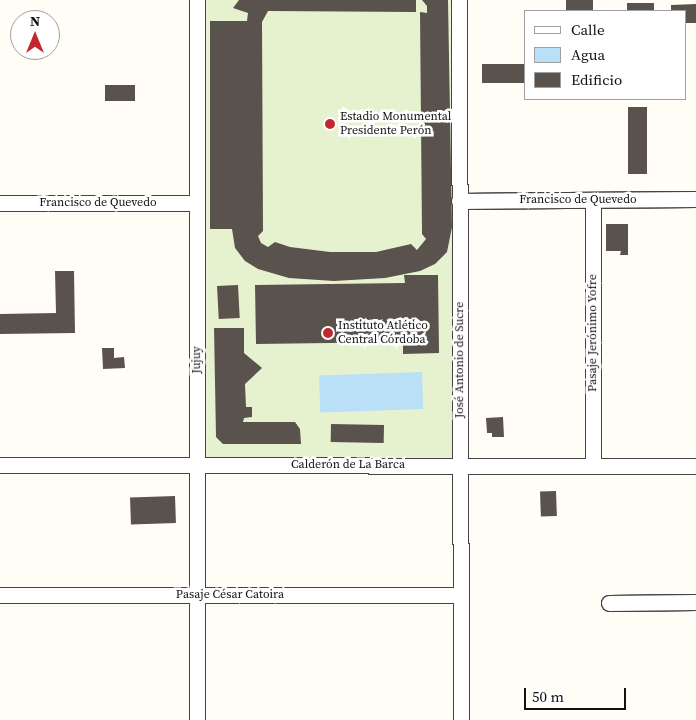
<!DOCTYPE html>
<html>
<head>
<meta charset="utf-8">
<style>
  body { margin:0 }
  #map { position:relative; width:696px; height:720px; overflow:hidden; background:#fffdf5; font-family:"Source Serif 4",serif }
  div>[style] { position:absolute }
  .pitch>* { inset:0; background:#e6f2cf; transform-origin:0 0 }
  .water>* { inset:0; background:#b9e0f7; transform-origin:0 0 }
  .building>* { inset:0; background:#5a524d; transform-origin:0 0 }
  .roads { filter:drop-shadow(1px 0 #444) drop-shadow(-1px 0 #444) drop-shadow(0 1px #444) drop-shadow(0 -1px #444) }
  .street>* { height:15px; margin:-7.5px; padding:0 7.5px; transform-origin:7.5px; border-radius:7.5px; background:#fff }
  .dots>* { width:14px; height:14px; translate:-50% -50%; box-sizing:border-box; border:2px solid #fff; border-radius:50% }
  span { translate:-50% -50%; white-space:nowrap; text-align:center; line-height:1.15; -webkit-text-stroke:5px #fff; paint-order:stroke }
  .poi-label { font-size:12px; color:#111 }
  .left { translate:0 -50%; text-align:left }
  .street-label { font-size:12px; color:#111 }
  .legend { position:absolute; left:524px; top:10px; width:162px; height:90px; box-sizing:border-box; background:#fff; border:1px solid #a0a0a0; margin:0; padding:6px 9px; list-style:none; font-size:15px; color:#111 }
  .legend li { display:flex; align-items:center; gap:10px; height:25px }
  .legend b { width:25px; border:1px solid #a0a0a0 }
  .north { position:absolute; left:10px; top:10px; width:50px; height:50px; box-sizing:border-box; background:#fff; border:1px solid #a0a0a0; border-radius:50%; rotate:0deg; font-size:14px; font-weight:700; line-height:20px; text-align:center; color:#111 }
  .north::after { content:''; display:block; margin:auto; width:18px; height:22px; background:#c4262e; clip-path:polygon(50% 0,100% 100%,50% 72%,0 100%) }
  .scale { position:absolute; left:524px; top:688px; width:102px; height:22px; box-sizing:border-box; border:2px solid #111; border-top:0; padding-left:6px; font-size:15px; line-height:18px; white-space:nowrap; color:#111; -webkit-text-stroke:4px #fff; paint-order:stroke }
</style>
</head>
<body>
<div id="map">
  <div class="pitch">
    <i style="left:197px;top:0;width:262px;height:465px"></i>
  </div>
  <div class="water">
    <i style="left:422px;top:372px;width:37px;height:103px;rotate:88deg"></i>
  </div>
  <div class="building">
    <i style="clip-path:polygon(239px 0,416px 0,416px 12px,268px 11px,262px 22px,263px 231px,258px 236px,261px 243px,268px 247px,275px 242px,290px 247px,330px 252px,376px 252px,411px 244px,417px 250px,426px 239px,422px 234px,420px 12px,427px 13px,427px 6px,422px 0,448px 0,452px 227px,447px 252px,435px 264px,420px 271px,385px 278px,334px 281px,289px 278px,258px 269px,245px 261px,235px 248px,232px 229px,210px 229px,210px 21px,247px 21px,248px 13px,233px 8px)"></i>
    <i style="left:566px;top:0;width:27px;height:11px"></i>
    <i style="left:627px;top:3px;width:27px;height:8px"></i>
    <i style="clip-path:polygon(696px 4px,696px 23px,685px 23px,685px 11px,671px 11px,671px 5px)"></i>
    <i style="left:482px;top:64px;width:43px;height:19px"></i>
    <i style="left:105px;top:85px;width:30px;height:16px"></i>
    <i style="left:628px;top:107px;width:19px;height:67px"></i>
    <i style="clip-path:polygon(606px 224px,628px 224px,628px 255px,620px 255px,621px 251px,606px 251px)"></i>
    <i style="clip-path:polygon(55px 271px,74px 271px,75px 333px,0 334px,0 314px,56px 313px)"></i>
    <i style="clip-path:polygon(404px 275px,438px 275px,439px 353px,403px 354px,403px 342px,256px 344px,255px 285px,405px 283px)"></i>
    <i style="left:238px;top:285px;width:33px;height:21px;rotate:87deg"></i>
    <i style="clip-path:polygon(214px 328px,244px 328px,244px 353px,262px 368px,245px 384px,246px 407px,252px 407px,252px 417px,244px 418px,243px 422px,295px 422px,300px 429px,301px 444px,223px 444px,216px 437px)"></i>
    <i style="clip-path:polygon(102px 348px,114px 348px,114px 358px,124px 357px,125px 368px,103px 369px)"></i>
    <i style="clip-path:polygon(503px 417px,504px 437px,492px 437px,492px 433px,487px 433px,486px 418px)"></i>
    <i style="left:331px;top:424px;width:53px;height:18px;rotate:1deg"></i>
    <i style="left:556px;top:491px;width:25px;height:16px;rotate:88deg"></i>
    <i style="left:175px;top:496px;width:27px;height:45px;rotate:88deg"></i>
  </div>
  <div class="roads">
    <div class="street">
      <i style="left:197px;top:0;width:720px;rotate:90deg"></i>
      <i style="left:459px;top:0;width:720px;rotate:89.84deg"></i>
      <i style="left:459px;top:201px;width:237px;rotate:-0.5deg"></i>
      <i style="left:593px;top:201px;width:265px;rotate:90deg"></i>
      <i style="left:0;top:203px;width:196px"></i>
      <i style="left:0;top:465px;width:696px;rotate:0.08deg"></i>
      <i style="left:0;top:595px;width:460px"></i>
      <i style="left:609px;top:603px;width:87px;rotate:-0.7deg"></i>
    </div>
  </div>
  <div class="dots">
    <i style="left:330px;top:124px;background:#c4262e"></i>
    <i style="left:328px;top:333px;background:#c4262e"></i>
  </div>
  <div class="poi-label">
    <span class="left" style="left:340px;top:124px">Estadio Monumental<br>Presidente Perón</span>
    <span class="left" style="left:338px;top:333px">Instituto Atlético<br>Central Córdoba</span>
  </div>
  <div class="street-label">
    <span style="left:578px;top:200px">Francisco de Quevedo</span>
    <span style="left:98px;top:203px">Francisco de Quevedo</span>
    <span style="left:593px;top:333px;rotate:-90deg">Pasaje Jerónimo Yofre</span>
    <span style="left:197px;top:360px;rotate:-90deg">Jujuy</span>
    <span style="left:460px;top:360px;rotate:-90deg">José Antonio de Sucre</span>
    <span style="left:348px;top:465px">Calderón de La Barca</span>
    <span style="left:230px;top:595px">Pasaje César Catoira</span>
  </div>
  <ul class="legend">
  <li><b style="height:6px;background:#fff"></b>Calle</li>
  <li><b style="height:14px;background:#b9e0f7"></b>Agua</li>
  <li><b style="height:14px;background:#5a524d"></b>Edificio</li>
  </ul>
  <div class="north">N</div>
  <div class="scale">50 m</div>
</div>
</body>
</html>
